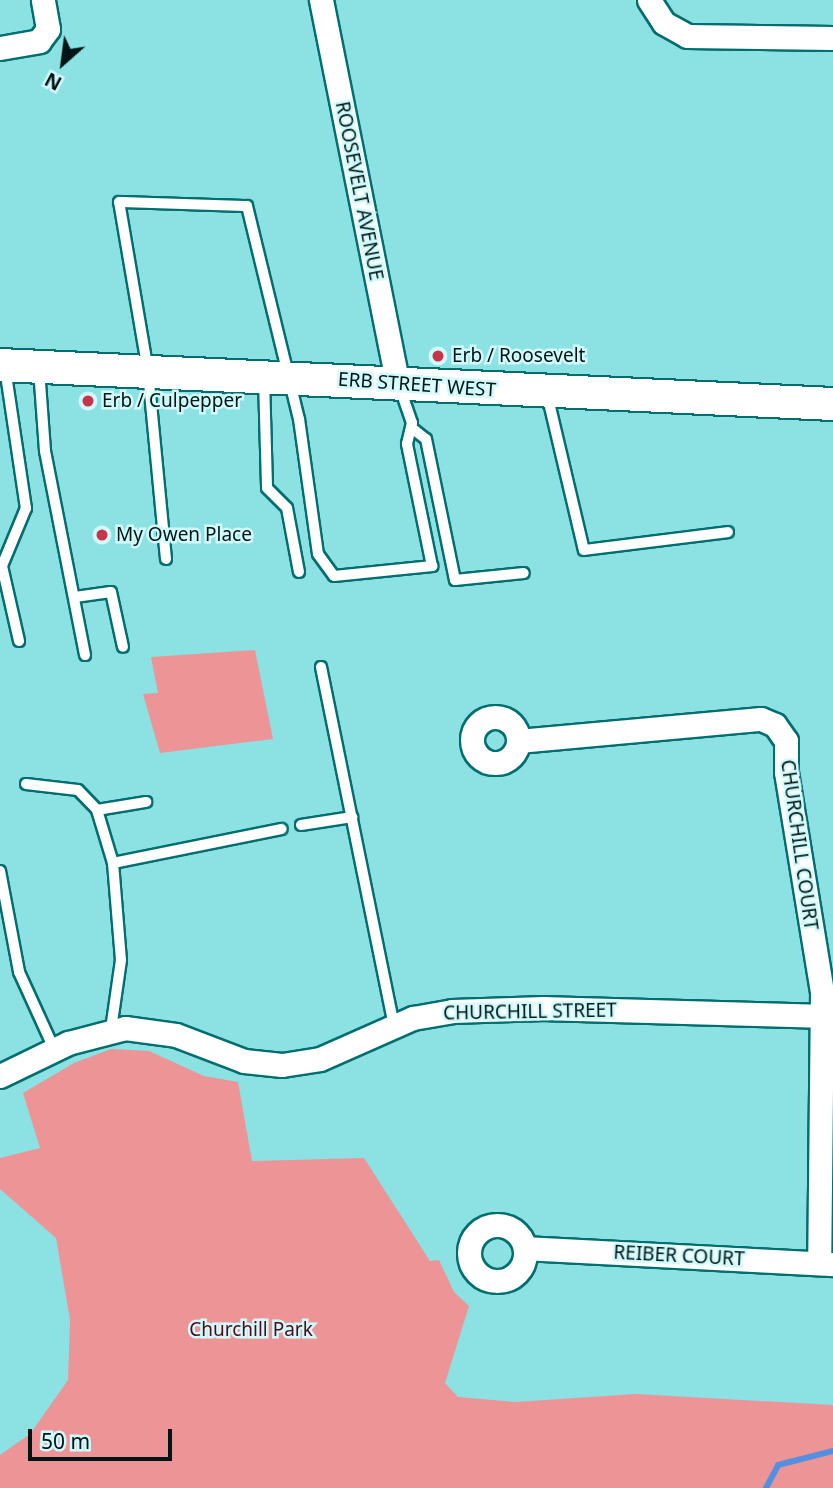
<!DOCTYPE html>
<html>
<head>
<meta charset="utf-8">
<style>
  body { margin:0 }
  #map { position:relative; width:833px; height:1488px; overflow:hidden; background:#8ce1e3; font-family:"Noto Sans",sans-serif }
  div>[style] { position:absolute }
  .green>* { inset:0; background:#ed9497 }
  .stream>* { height:6px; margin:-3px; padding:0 3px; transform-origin:3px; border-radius:3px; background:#558fe0 }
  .roads { filter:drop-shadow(2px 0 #026e70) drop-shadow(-2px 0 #026e70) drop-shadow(0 2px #026e70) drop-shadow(0 -2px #026e70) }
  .service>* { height:10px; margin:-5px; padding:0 5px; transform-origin:5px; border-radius:5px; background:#fff }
  .minor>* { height:23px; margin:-11.5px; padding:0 11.5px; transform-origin:11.5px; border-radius:11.5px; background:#fff }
  .minor>.ring { margin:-11.5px; padding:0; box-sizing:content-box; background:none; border:23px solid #fff; border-radius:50% }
  .secondary>* { height:32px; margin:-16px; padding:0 16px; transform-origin:16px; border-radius:16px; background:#fff }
  .dots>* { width:19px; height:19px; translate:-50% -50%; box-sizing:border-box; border:4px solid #d2fafb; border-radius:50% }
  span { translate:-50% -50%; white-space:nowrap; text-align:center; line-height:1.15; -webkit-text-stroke:5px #d2fafb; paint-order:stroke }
  .street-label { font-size:19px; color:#001515 }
  .poi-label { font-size:19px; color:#001515 }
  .left { translate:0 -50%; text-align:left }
  .park-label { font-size:19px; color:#500a17 }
  .north { position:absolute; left:28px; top:28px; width:70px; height:70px; -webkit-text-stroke:5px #d2fafb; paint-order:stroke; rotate:208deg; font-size:19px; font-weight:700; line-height:28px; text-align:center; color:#001515 }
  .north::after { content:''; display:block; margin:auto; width:24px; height:32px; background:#001515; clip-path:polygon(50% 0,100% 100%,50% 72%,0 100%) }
  .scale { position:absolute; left:28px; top:1429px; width:144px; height:32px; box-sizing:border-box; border:4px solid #001515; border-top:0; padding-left:9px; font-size:21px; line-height:24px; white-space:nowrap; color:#001515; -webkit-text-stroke:5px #d2fafb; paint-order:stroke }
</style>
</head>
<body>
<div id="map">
  <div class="green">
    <i style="clip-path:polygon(255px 650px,273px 739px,160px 753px,143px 694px,158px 693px,151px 657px)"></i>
    <i style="clip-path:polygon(111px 1049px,149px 1051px,204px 1076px,238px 1082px,252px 1161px,364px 1158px,430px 1261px,439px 1260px,454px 1292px,469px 1306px,445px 1383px,458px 1397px,515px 1402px,636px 1394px,833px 1405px,833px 1488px,0 1488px,0 1455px,30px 1434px,68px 1380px,70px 1320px,56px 1238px,0 1189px,0 1158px,40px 1148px,23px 1093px,74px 1063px)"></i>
  </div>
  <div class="stream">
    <i style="left:766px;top:1488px;width:26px;rotate:-62deg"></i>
    <i style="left:778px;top:1465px;width:57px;rotate:-14.3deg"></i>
  </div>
  <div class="roads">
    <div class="service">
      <i style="left:5px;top:368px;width:142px;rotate:81.5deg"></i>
      <i style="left:26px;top:508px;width:63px;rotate:112.5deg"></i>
      <i style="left:2px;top:566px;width:77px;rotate:77.2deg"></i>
      <i style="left:39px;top:369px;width:82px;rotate:85.8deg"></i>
      <i style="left:45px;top:451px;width:208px;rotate:78.9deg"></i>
      <i style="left:264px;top:379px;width:109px;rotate:88.4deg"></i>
      <i style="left:267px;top:488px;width:28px;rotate:45deg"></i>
      <i style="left:287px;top:508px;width:65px;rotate:79.4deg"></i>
      <i style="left:547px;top:394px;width:160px;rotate:76.7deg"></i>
      <i style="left:584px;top:550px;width:145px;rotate:-7.1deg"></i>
      <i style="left:413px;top:429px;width:16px;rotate:38deg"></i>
      <i style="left:426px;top:439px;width:144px;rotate:78.4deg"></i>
      <i style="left:455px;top:580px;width:69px;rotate:-5.8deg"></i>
      <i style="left:166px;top:559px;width:189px;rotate:-95.5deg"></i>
      <i style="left:148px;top:371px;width:171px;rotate:-99.7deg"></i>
      <i style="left:119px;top:202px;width:128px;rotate:1.8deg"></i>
      <i style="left:247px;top:206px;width:219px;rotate:76.3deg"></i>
      <i style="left:299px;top:419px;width:136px;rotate:82deg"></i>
      <i style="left:318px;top:554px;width:27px;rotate:54deg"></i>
      <i style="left:334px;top:576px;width:99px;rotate:-5.8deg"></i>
      <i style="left:432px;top:566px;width:125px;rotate:-101.6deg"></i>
      <i style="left:407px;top:444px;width:22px;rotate:-77deg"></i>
      <i style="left:412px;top:423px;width:39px;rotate:-109deg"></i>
      <i style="left:75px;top:597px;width:36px;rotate:-8deg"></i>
      <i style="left:111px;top:592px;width:56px;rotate:77.7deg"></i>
      <i style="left:321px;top:667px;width:367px;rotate:78.5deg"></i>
      <i style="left:26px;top:784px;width:52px;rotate:6.6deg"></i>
      <i style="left:78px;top:790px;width:28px;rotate:46deg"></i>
      <i style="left:97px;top:810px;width:55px;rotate:73.2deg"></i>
      <i style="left:113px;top:863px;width:97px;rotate:85.3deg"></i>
      <i style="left:121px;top:960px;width:70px;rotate:98.2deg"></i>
      <i style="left:97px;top:810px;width:50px;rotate:-9.3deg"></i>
      <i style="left:301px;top:825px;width:52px;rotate:-8.9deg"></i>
      <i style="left:113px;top:863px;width:172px;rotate:-11.4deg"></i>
      <i style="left:0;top:871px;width:103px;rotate:79.3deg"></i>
      <i style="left:19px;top:972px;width:87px;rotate:65.5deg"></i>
    </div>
    <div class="minor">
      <i style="left:321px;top:0;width:389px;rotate:78.7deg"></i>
      <i style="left:649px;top:0;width:27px;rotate:57deg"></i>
      <i style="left:664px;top:23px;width:26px;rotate:29deg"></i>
      <i style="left:687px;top:36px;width:146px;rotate:0.8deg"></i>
      <i style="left:0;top:48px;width:40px;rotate:-10deg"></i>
      <i style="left:39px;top:41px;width:15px;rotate:-53deg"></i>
      <i style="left:48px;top:29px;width:29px;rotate:-100deg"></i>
      <i class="ring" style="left:472px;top:717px;width:23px;height:23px"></i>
      <i style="left:518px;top:741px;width:244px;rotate:-5.2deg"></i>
      <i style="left:761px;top:719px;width:15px;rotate:23deg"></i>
      <i style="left:775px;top:725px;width:19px;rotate:55deg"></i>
      <i style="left:786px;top:741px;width:31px;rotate:90deg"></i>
      <i style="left:786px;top:772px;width:224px;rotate:80.7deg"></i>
      <i style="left:822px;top:993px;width:270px;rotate:90.6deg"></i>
      <i style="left:0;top:1076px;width:76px;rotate:-25.9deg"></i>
      <i style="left:68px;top:1043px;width:59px;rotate:-14.7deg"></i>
      <i style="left:125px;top:1028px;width:51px;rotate:7.8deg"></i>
      <i style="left:176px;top:1035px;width:73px;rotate:20.9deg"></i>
      <i style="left:244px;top:1061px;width:38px;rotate:6deg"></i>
      <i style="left:282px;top:1065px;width:38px;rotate:-9deg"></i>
      <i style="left:320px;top:1059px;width:102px;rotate:-23.8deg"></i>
      <i style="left:413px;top:1018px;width:40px;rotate:-10deg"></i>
      <i style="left:452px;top:1011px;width:92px;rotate:-1.9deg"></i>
      <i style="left:544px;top:1008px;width:289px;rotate:1.6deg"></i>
      <i class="ring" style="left:469px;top:1225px;width:33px;height:33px"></i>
      <i style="left:525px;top:1248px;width:308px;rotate:3deg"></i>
    </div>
    <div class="secondary">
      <i style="left:0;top:365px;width:834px;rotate:2.68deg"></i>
    </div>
  </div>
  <div class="dots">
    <i style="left:438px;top:356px;background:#c6354a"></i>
    <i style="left:88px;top:401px;background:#c6354a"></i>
    <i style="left:102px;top:535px;background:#c6354a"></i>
  </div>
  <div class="street-label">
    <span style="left:359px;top:191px;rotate:79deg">ROOSEVELT AVENUE</span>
    <span style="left:417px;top:385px;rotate:4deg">ERB STREET WEST</span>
    <span style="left:799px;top:845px;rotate:82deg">CHURCHILL COURT</span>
    <span style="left:530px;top:1012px;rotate:-1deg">CHURCHILL STREET</span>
    <span style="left:679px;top:1256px;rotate:3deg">REIBER COURT</span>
  </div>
  <div class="poi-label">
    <span class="left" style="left:452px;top:356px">Erb / Roosevelt</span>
    <span class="left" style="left:102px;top:401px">Erb / Culpepper</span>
    <span class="left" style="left:116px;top:535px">My Owen Place</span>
  </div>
  <div class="park-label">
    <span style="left:251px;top:1330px">Churchill Park</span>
  </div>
  <div class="north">N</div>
  <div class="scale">50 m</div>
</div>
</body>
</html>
